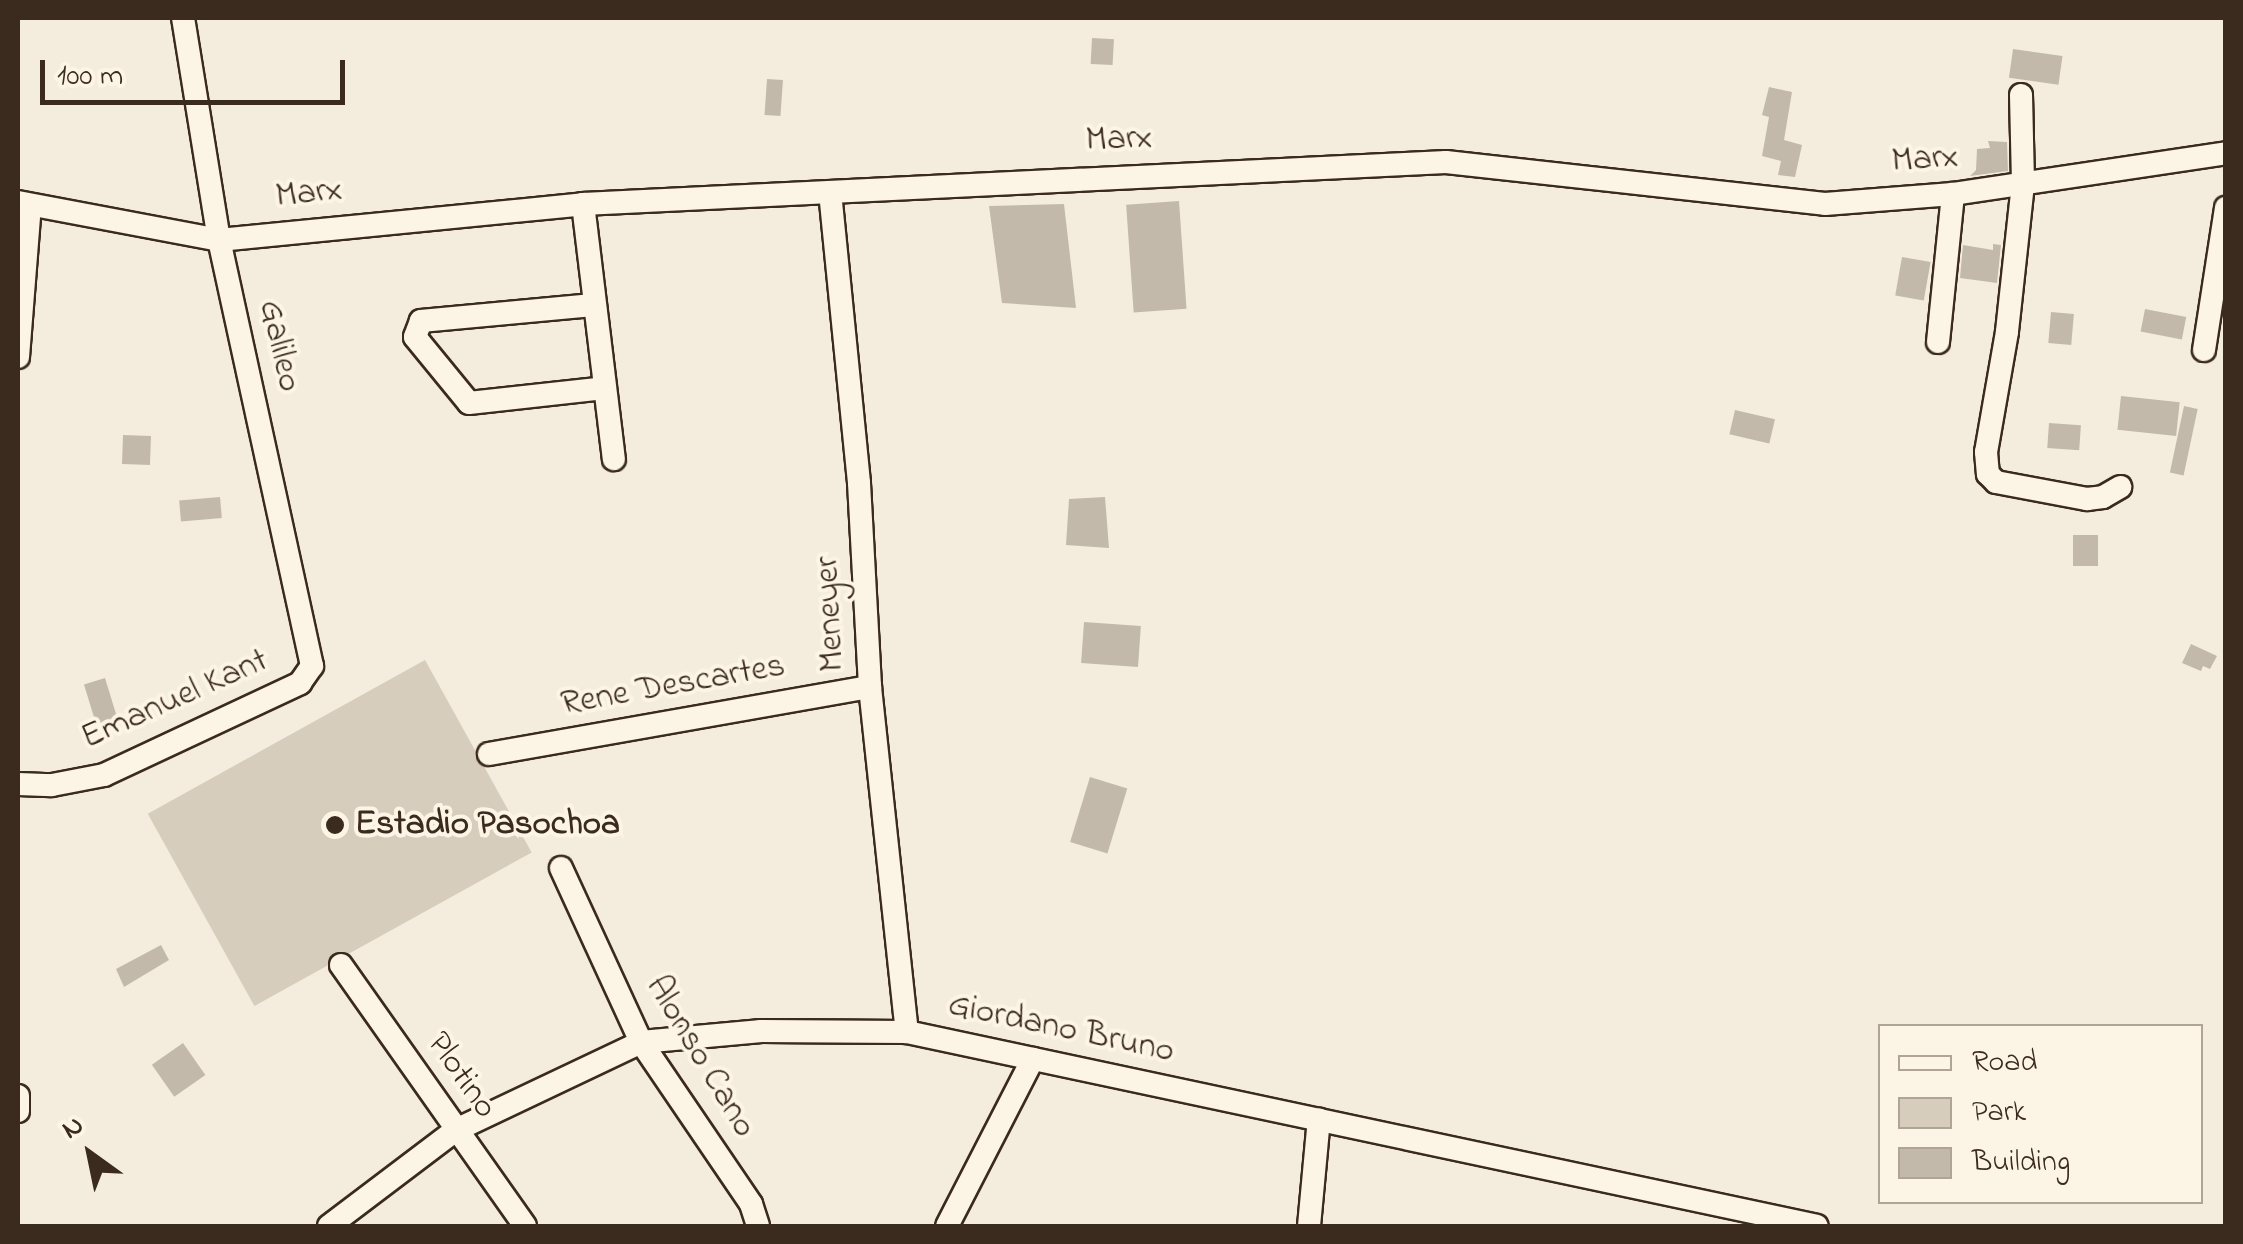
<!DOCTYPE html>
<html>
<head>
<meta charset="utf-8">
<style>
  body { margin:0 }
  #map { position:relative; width:2243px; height:1244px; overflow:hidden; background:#f4eddd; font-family:"Indie Flower",sans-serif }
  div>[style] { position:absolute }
  .green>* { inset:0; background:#d6cdbd; transform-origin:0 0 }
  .building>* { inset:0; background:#c3b9aa; transform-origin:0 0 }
  .roads { filter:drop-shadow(2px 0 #3b2a1e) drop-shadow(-2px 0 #3b2a1e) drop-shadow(0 2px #3b2a1e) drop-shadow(0 -2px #3b2a1e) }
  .minor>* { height:22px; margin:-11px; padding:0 11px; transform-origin:11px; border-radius:11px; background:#fcf5e5 }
  .dots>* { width:28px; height:28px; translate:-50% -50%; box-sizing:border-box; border:5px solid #fcf5e5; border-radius:50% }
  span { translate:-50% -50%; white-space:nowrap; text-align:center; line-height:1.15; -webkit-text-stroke:8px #fcf5e5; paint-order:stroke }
  .street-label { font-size:35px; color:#3b2a1e }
  .poi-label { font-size:35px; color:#3b2a1e; font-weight:700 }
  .left { translate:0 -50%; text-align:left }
  .frame { position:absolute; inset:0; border:20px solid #3b2a1e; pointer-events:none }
  .legend { position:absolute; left:1878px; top:1024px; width:325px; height:180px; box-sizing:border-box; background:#fcf5e5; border:2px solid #afa495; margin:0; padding:12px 18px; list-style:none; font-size:30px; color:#3b2a1e }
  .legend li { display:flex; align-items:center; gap:20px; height:50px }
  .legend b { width:50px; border:2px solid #afa495 }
  .north { position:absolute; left:40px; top:1104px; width:100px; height:100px; -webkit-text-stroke:8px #fcf5e5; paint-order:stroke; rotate:327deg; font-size:28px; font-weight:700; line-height:40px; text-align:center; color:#3b2a1e }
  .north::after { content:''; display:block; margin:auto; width:35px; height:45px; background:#3b2a1e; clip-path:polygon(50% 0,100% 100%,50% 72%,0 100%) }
  .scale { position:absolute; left:40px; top:60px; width:305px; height:45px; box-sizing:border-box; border:5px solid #3b2a1e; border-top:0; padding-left:12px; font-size:30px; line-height:35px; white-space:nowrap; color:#3b2a1e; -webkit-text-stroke:8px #fcf5e5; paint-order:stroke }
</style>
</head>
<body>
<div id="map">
  <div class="green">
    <i style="left:425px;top:660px;width:220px;height:317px;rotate:61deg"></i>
  </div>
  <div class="building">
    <i style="left:1092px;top:38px;width:22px;height:26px;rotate:3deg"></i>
    <i style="left:2013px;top:49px;width:50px;height:29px;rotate:8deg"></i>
    <i style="left:767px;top:79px;width:16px;height:36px;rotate:4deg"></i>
    <i style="clip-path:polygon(1769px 87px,1792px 92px,1784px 140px,1802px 145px,1795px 177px,1778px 175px,1781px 161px,1762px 156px,1769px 117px,1762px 115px)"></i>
    <i style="clip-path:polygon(1988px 141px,2007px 142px,2008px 171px,1970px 176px,1976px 170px,1977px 149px,1990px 148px)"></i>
    <i style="left:1179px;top:201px;width:108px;height:53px;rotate:86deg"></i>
    <i style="clip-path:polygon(1064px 204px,1076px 308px,1002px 303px,989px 206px)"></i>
    <i style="clip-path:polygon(1993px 244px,2001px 245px,1997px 283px,1960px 278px,1963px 245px,1993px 250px)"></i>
    <i style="left:1902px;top:257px;width:29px;height:39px;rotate:10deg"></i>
    <i style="left:2145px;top:309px;width:42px;height:23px;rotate:11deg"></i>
    <i style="left:2051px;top:312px;width:23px;height:31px;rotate:5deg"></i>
    <i style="left:2121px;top:396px;width:59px;height:34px;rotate:6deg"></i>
    <i style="left:2184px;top:406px;width:14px;height:68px;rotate:12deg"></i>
    <i style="left:1735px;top:410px;width:41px;height:25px;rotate:13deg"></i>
    <i style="left:2049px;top:423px;width:32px;height:25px;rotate:4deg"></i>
    <i style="left:123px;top:435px;width:28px;height:29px;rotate:2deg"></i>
    <i style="left:220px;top:497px;width:21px;height:41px;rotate:85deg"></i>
    <i style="clip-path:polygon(1105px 497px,1109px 548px,1066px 545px,1069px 499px)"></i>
    <i style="left:2098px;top:535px;width:31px;height:25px;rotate:90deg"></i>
    <i style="left:1084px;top:622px;width:57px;height:41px;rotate:4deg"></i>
    <i style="clip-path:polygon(2191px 644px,2217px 656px,2210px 669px,2203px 666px,2201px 671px,2182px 663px)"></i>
    <i style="left:105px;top:678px;width:44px;height:22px;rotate:73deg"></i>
    <i style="left:1090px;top:777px;width:39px;height:68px;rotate:17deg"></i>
    <i style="clip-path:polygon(161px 945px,169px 960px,124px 987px,116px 969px)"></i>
    <i style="left:183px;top:1043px;width:39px;height:38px;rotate:55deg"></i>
  </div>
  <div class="roads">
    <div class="minor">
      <i style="left:2021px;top:95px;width:89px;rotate:88.7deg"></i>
      <i style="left:2023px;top:184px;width:149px;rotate:96.2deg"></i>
      <i style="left:2007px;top:332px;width:122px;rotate:99.9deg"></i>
      <i style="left:1986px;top:452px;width:22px;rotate:85deg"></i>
      <i style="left:1988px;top:474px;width:11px;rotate:45deg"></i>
      <i style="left:1996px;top:482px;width:93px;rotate:10.6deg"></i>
      <i style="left:2087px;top:499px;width:16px;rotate:-7deg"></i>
      <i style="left:2103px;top:497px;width:20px;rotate:-30deg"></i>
      <i style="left:830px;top:192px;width:292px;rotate:84.3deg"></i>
      <i style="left:859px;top:483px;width:204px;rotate:86.9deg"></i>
      <i style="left:870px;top:687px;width:347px;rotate:83.9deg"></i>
      <i style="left:18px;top:202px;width:205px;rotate:10.7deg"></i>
      <i style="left:219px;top:240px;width:366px;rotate:-5.6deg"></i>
      <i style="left:583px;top:204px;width:864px;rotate:-2.79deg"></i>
      <i style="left:1446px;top:162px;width:381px;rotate:6.3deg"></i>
      <i style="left:1825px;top:204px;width:128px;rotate:-4.5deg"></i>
      <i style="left:1953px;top:194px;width:276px;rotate:-8.5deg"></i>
      <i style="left:583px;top:204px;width:257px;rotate:83.1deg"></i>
      <i style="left:593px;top:305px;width:173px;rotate:174.7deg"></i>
      <i style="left:421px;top:321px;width:17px;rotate:111deg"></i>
      <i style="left:415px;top:337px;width:85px;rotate:50.7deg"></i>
      <i style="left:469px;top:403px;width:136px;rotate:-6.3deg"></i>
      <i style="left:1938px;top:342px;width:149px;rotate:-84.2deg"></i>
      <i style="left:2204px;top:350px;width:144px;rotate:-81.2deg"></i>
      <i style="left:18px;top:357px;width:152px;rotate:-85.5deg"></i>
      <i style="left:489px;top:754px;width:387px;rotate:-10deg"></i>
      <i style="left:18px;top:784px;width:34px;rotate:2deg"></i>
      <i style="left:52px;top:785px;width:53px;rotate:-10.9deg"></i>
      <i style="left:104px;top:775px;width:217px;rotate:-25.1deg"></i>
      <i style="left:300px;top:683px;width:21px;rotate:-55deg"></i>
      <i style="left:312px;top:666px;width:436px;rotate:-102.3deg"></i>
      <i style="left:219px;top:240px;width:225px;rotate:-99.2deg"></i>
      <i style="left:561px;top:868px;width:192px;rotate:65.3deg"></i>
      <i style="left:641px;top:1042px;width:196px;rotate:55.8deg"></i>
      <i style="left:751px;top:1204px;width:23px;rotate:72deg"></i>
      <i style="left:341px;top:965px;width:319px;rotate:54.8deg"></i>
      <i style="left:18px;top:1096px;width:15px;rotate:90deg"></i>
      <i style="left:329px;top:1226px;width:159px;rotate:-37.1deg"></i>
      <i style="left:456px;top:1130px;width:205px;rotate:-25.4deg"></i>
      <i style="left:641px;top:1042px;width:121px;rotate:-5.2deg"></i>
      <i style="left:761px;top:1031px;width:146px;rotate:0.4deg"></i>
      <i style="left:907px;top:1032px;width:930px;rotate:12.03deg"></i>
      <i style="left:947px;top:1226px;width:188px;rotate:-62.8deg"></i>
      <i style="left:1309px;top:1226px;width:107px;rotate:-84.7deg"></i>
    </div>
  </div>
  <div class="dots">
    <i style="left:335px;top:825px;background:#3b2a1e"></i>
  </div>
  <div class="street-label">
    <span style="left:1119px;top:140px;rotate:-3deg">Marx</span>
    <span style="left:1925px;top:160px;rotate:-5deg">Marx</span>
    <span style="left:309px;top:194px;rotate:-7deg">Marx</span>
    <span style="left:279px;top:346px;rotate:77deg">Galileo</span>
    <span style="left:831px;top:614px;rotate:-93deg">Meneyer</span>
    <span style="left:673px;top:686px;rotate:-10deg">Rene Descartes</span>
    <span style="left:175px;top:700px;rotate:-24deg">Emanuel Kant</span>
    <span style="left:1061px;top:1029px;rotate:12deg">Giordano Bruno</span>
    <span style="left:700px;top:1057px;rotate:59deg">Alonso Cano</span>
    <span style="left:461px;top:1076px;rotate:55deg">Plotino</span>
  </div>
  <div class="poi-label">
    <span class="left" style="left:355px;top:825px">Estadio Pasochoa</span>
  </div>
  <div class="frame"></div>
  <ul class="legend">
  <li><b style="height:12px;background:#fcf5e5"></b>Road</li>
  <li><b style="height:28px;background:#d6cdbd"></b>Park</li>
  <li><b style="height:28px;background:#c3b9aa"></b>Building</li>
  </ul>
  <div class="north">N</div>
  <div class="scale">100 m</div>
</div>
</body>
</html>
